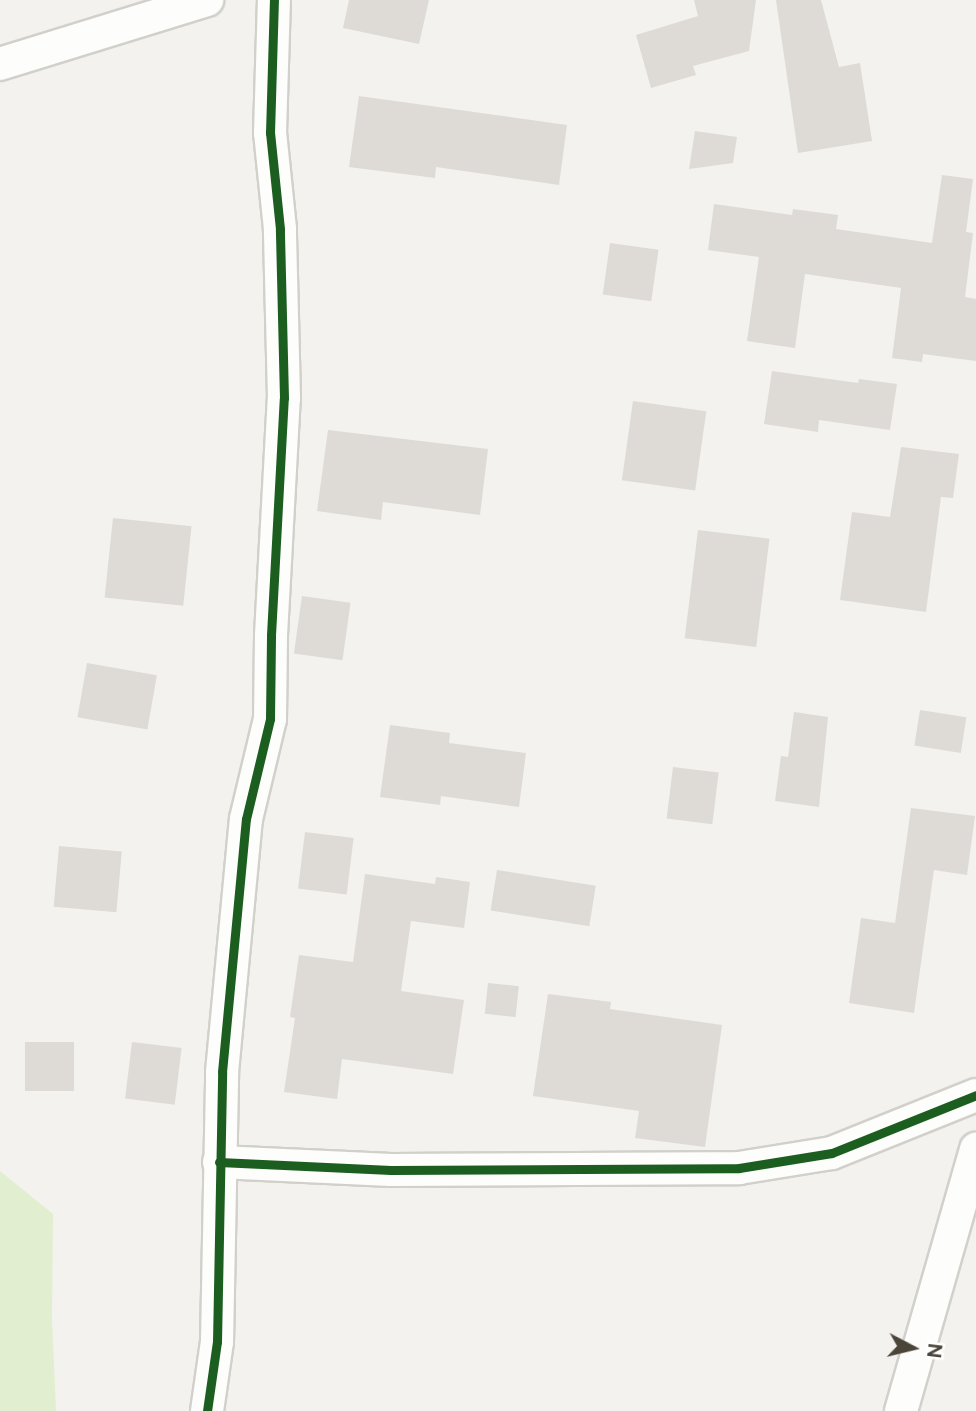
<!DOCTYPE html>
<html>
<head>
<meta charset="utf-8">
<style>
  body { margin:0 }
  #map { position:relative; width:976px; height:1411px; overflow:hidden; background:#f4f2ee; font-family:Figtree,sans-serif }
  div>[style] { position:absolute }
  .green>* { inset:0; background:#e1eecf }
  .building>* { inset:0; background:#dedbd6; transform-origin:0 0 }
  .roads { filter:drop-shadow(2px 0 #d2d0cb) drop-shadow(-2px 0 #d2d0cb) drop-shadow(0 2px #d2d0cb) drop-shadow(0 -2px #d2d0cb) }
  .street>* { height:32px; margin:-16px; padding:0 16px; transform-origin:16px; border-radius:16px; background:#fdfdfc }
  .cycleway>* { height:9px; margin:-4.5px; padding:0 4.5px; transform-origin:4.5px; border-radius:4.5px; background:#1b5e20 }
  span { translate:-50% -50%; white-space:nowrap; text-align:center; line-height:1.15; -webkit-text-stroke:6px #fff; paint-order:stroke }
  .north { position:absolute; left:878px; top:1313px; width:70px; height:70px; -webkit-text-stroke:5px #fff; paint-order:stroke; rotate:97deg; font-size:19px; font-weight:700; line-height:28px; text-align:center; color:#4b4439 }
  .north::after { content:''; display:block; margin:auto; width:24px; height:32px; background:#4b4439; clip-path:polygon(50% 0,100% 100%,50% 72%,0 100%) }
</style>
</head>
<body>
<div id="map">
  <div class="green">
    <i style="clip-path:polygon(0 1171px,53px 1214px,52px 1319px,56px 1411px,0 1411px)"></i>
  </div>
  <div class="building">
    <i style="clip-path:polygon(349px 0,429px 0,419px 44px,343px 28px)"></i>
    <i style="clip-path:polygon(694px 0,756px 0,749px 51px,693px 66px,696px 75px,651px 88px,636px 35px,698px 16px)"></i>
    <i style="clip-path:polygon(776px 0,821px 0,839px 67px,860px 63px,872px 141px,798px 153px)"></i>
    <i style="clip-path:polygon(359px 96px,567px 125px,559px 185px,436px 167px,435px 178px,349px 167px)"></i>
    <i style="clip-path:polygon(695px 131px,737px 137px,733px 163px,689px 169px)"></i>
    <i style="clip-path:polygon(942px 175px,973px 179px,966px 232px,973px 233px,965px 297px,976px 299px,976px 361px,923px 354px,922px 362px,892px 358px,901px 288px,805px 274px,795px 348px,747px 341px,759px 257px,708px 250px,714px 204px,792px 215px,793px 209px,838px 215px,836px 229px,932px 243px)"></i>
    <i style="left:610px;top:243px;width:49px;height:52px;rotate:8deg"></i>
    <i style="clip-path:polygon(772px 371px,858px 383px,859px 379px,897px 384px,890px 430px,819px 420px,818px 432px,764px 424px)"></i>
    <i style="left:633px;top:401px;width:74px;height:80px;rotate:8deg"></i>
    <i style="clip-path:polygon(328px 430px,488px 449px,480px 515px,383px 502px,381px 520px,317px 511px)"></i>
    <i style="clip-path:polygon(901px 447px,959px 454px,953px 498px,941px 497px,926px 612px,840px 600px,852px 512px,890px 517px)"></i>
    <i style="left:113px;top:518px;width:79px;height:80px;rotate:6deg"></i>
    <i style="left:698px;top:530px;width:72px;height:109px;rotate:7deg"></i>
    <i style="left:302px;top:596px;width:49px;height:58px;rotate:8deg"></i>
    <i style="left:87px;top:663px;width:71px;height:55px;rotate:10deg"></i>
    <i style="left:920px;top:710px;width:47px;height:36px;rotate:9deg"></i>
    <i style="clip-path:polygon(794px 712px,828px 717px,819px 807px,775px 801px,781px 756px,788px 757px)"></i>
    <i style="clip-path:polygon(390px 725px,450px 733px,449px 743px,526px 753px,519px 807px,441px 796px,440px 805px,380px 797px)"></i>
    <i style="left:673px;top:767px;width:46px;height:52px;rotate:7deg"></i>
    <i style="clip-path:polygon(911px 808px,975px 816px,967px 875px,934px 870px,914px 1013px,849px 1003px,861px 918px,895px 923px)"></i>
    <i style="left:305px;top:832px;width:49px;height:57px;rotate:7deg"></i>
    <i style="left:59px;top:846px;width:63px;height:61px;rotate:5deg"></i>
    <i style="left:497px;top:870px;width:100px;height:41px;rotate:9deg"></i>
    <i style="clip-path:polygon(365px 874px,435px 884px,436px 877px,470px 882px,464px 928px,411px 921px,401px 991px,464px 1000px,453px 1074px,342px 1059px,337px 1099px,284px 1092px,295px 1018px,290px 1017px,299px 955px,353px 962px)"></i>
    <i style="left:488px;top:983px;width:31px;height:31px;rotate:6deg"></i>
    <i style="clip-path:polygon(548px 994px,611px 1002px,610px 1009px,722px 1025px,705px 1147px,635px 1138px,639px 1111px,533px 1096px)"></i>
    <i style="left:74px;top:1042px;width:49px;height:49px;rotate:90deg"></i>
    <i style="left:132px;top:1042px;width:50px;height:57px;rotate:7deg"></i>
  </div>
  <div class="roads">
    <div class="street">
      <i style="left:0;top:64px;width:217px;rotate:-17.2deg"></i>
      <i style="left:219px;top:1162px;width:172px;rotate:2.7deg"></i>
      <i style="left:391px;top:1170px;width:348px;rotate:-0.3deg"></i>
      <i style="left:739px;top:1168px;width:94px;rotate:-9.2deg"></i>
      <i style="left:832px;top:1153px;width:155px;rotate:-21.9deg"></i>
      <i style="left:207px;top:1411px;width:70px;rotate:-81.8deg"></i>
      <i style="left:217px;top:1342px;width:270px;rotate:-88.9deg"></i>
      <i style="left:222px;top:1072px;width:254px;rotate:-84.6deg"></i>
      <i style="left:246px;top:819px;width:103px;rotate:-76.5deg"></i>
      <i style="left:270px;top:719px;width:84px;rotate:-89.3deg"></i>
      <i style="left:271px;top:635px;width:237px;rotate:-86.9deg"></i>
      <i style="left:284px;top:398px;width:169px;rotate:-91.4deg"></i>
      <i style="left:280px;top:229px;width:97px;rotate:-95.9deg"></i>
      <i style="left:270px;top:133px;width:133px;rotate:-88.3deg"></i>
      <i style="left:901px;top:1411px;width:273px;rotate:-74deg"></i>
    </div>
  </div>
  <div class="cycleway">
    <i style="left:219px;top:1162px;width:172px;rotate:2.7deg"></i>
    <i style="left:391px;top:1170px;width:348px;rotate:-0.3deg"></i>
    <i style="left:739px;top:1168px;width:94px;rotate:-9.2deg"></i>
    <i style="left:832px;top:1153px;width:155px;rotate:-21.9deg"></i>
    <i style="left:207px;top:1411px;width:70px;rotate:-81.8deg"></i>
    <i style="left:217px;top:1342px;width:270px;rotate:-88.9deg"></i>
    <i style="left:222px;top:1072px;width:254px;rotate:-84.6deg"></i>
    <i style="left:246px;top:819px;width:103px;rotate:-76.5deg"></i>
    <i style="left:270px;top:719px;width:84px;rotate:-89.3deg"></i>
    <i style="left:271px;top:635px;width:237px;rotate:-86.9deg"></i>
    <i style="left:284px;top:398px;width:169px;rotate:-91.4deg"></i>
    <i style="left:280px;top:229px;width:97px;rotate:-95.9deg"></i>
    <i style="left:270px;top:133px;width:133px;rotate:-88.3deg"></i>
  </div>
  <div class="north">N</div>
</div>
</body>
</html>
